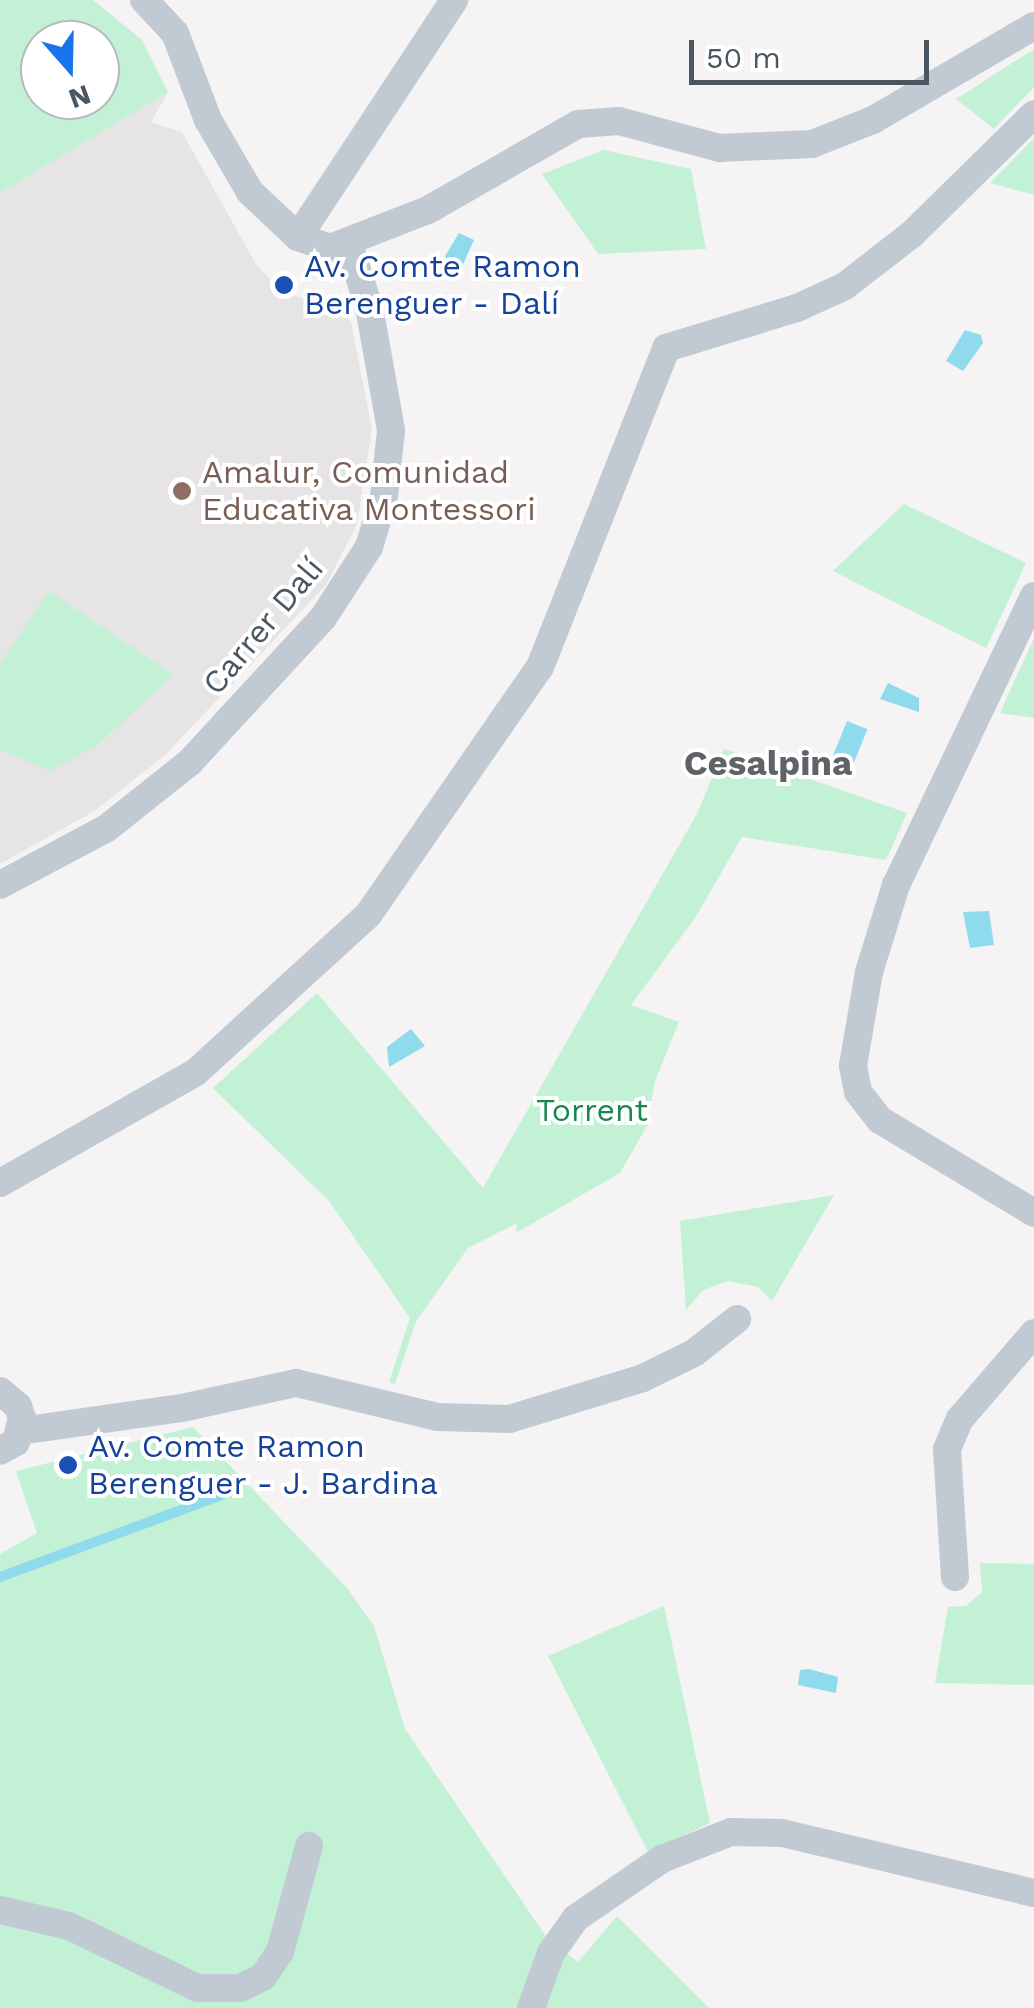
<!DOCTYPE html>
<html>
<head>
<meta charset="utf-8">
<style>
  body { margin:0 }
  #map { position:relative; width:1034px; height:2008px; overflow:hidden; background:#f5f3f3; font-family:"Work Sans",sans-serif }
  div>[style] { position:absolute }
  .education>* { inset:0; background:#e6e4e5 }
  .green>* { inset:0; background:#c3f1d5 }
  .water>* { inset:0; background:#90daee; transform-origin:0 0 }
  .stream>* { height:10px; margin:-5px; padding:0 5px; transform-origin:5px; border-radius:5px; background:#90daee }
  .minor>* { height:28px; margin:-14px; padding:0 14px; transform-origin:14px; border-radius:14px; background:#c1cad2 }
  .dots>* { width:28px; height:28px; translate:-50% -50%; box-sizing:border-box; border:5px solid #fff; border-radius:50% }
  span { translate:-50% -50%; white-space:nowrap; text-align:center; line-height:1.15; -webkit-text-stroke:8px #fff; paint-order:stroke }
  .transit-label { font-size:32px; color:#164399 }
  .left { translate:0 -50%; text-align:left }
  .education-label { font-size:32px; color:#785e54 }
  .street-label { font-size:32px; color:#4a5661 }
  .park-label { font-size:32px; color:#17864f }
  .neighbourhood-label { font-size:35px; color:#5f6368; font-weight:700 }
  .north { position:absolute; left:20px; top:20px; width:100px; height:100px; box-sizing:border-box; background:#fff; border:2px solid #b7bbc0; border-radius:50%; rotate:160deg; font-size:28px; font-weight:700; line-height:40px; text-align:center; color:#4a5661 }
  .north::after { content:''; display:block; margin:auto; width:35px; height:45px; background:#1a73e8; clip-path:polygon(50% 0,100% 100%,50% 72%,0 100%) }
  .scale { position:absolute; left:689px; top:40px; width:240px; height:45px; box-sizing:border-box; border:5px solid #4a5661; border-top:0; padding-left:12px; font-size:30px; line-height:35px; white-space:nowrap; color:#4a5661; -webkit-text-stroke:8px #fff; paint-order:stroke }
</style>
</head>
<body>
<div id="map">
  <div class="education">
    <i style="clip-path:polygon(168px 92px,151px 122px,182px 132px,257px 266px,285px 293px,337px 309px,351px 322px,372px 429px,357px 524px,326px 585px,164px 756px,96px 810px,0 864px,0 193px)"></i>
  </div>
  <div class="green">
    <i style="clip-path:polygon(evenodd,0 0,93px 0,142px 40px,168px 92px,0 193px,0 0,40px 40px,100px 40px,100px 100px,40px 100px,40px 40px)"></i>
    <i style="clip-path:polygon(1034px 49px,1034px 87px,994px 129px,956px 99px)"></i>
    <i style="clip-path:polygon(1034px 138px,1034px 195px,990px 183px,1013px 160px)"></i>
    <i style="clip-path:polygon(604px 150px,691px 169px,706px 249px,598px 254px,542px 174px)"></i>
    <i style="clip-path:polygon(904px 504px,1026px 563px,986px 648px,833px 571px)"></i>
    <i style="clip-path:polygon(49px 591px,174px 675px,96px 746px,50px 771px,0 750px,0 665px)"></i>
    <i style="clip-path:polygon(1034px 638px,1034px 718px,1000px 713px)"></i>
    <i style="clip-path:polygon(724px 749px,907px 813px,886px 860px,742px 837px,695px 918px,631px 1005px,679px 1022px,655px 1081px,647px 1126px,620px 1173px,516px 1233px,517px 1223px,468px 1248px,416px 1321px,395px 1384px,389px 1382px,410px 1318px,329px 1201px,213px 1088px,317px 993px,483px 1188px,697px 814px)"></i>
    <i style="clip-path:polygon(834px 1195px,772px 1301px,758px 1287px,728px 1281px,703px 1290px,686px 1310px,680px 1221px)"></i>
    <i style="clip-path:polygon(193px 1427px,347px 1588px,374px 1626px,405px 1729px,547px 1938px,578px 1962px,617px 1916px,709px 2008px,0 2008px,0 1554px,37px 1533px,16px 1471px)"></i>
    <i style="clip-path:polygon(980px 1563px,1034px 1564px,1034px 1685px,935px 1683px,948px 1607px,966px 1606px,982px 1592px)"></i>
    <i style="clip-path:polygon(664px 1606px,710px 1823px,648px 1852px,548px 1656px)"></i>
  </div>
  <div class="water">
    <i style="clip-path:polygon(459px 233px,474px 240px,461px 269px,442px 261px)"></i>
    <i style="clip-path:polygon(965px 330px,981px 335px,983px 343px,963px 371px,946px 361px)"></i>
    <i style="clip-path:polygon(888px 683px,919px 698px,919px 712px,880px 699px)"></i>
    <i style="left:847px;top:721px;width:22px;height:46px;rotate:22deg"></i>
    <i style="clip-path:polygon(989px 911px,994px 945px,970px 948px,963px 912px)"></i>
    <i style="clip-path:polygon(411px 1029px,425px 1046px,389px 1067px,387px 1047px)"></i>
    <i style="clip-path:polygon(809px 1669px,838px 1677px,836px 1693px,798px 1685px,800px 1670px)"></i>
  </div>
  <div class="stream">
    <i style="left:0;top:1577px;width:245px;rotate:-20.3deg"></i>
  </div>
  <div class="minor">
    <i style="left:144px;top:0;width:45px;rotate:46.8deg"></i>
    <i style="left:175px;top:33px;width:93px;rotate:69.2deg"></i>
    <i style="left:208px;top:120px;width:83px;rotate:59.7deg"></i>
    <i style="left:250px;top:192px;width:66px;rotate:43.2deg"></i>
    <i style="left:298px;top:237px;width:34px;rotate:19deg"></i>
    <i style="left:330px;top:248px;width:105px;rotate:-21.2deg"></i>
    <i style="left:428px;top:210px;width:173px;rotate:-29.8deg"></i>
    <i style="left:578px;top:124px;width:41px;rotate:-4.2deg"></i>
    <i style="left:619px;top:121px;width:104px;rotate:15.1deg"></i>
    <i style="left:719px;top:148px;width:93px;rotate:-2.5deg"></i>
    <i style="left:812px;top:144px;width:66px;rotate:-21.5deg"></i>
    <i style="left:873px;top:120px;width:186px;rotate:-30.3deg"></i>
    <i style="left:298px;top:237px;width:284px;rotate:-56.6deg"></i>
    <i style="left:1034px;top:596px;width:320px;rotate:115.5deg"></i>
    <i style="left:896px;top:885px;width:91px;rotate:107.2deg"></i>
    <i style="left:869px;top:972px;width:95px;rotate:99.7deg"></i>
    <i style="left:853px;top:1066px;width:26px;rotate:79deg"></i>
    <i style="left:858px;top:1092px;width:36px;rotate:52deg"></i>
    <i style="left:880px;top:1120px;width:180px;rotate:31.1deg"></i>
    <i style="left:0;top:885px;width:121px;rotate:-28deg"></i>
    <i style="left:107px;top:828px;width:106px;rotate:-38.5deg"></i>
    <i style="left:190px;top:762px;width:196px;rotate:-47.3deg"></i>
    <i style="left:323px;top:618px;width:85px;rotate:-57.1deg"></i>
    <i style="left:369px;top:547px;width:52px;rotate:-73.3deg"></i>
    <i style="left:384px;top:497px;width:67px;rotate:-84deg"></i>
    <i style="left:391px;top:430px;width:125px;rotate:-100.1deg"></i>
    <i style="left:369px;top:307px;width:65px;rotate:-107.9deg"></i>
    <i style="left:0;top:1183px;width:225px;rotate:-29.5deg"></i>
    <i style="left:196px;top:1072px;width:233px;rotate:-42.4deg"></i>
    <i style="left:368px;top:915px;width:302px;rotate:-55.3deg"></i>
    <i style="left:540px;top:667px;width:343px;rotate:-68.4deg"></i>
    <i style="left:666px;top:348px;width:137px;rotate:-17deg"></i>
    <i style="left:797px;top:308px;width:53px;rotate:-24.6deg"></i>
    <i style="left:845px;top:286px;width:85px;rotate:-37.8deg"></i>
    <i style="left:912px;top:234px;width:171px;rotate:-44.5deg"></i>
    <i style="left:0;top:1391px;width:23px;rotate:40deg"></i>
    <i style="left:18px;top:1406px;width:13px;rotate:72deg"></i>
    <i style="left:22px;top:1418px;width:25px;rotate:104deg"></i>
    <i style="left:16px;top:1442px;width:18px;rotate:151deg"></i>
    <i style="left:20px;top:1431px;width:164px;rotate:-8.1deg"></i>
    <i style="left:182px;top:1408px;width:117px;rotate:-12.4deg"></i>
    <i style="left:296px;top:1383px;width:146px;rotate:13.5deg"></i>
    <i style="left:438px;top:1417px;width:71px;rotate:1.6deg"></i>
    <i style="left:509px;top:1419px;width:140px;rotate:-17deg"></i>
    <i style="left:643px;top:1378px;width:57px;rotate:-26.1deg"></i>
    <i style="left:694px;top:1353px;width:55px;rotate:-38.3deg"></i>
    <i style="left:955px;top:1577px;width:128px;rotate:-93.6deg"></i>
    <i style="left:947px;top:1449px;width:33px;rotate:-67deg"></i>
    <i style="left:960px;top:1419px;width:113px;rotate:-49.3deg"></i>
    <i style="left:0;top:1910px;width:71px;rotate:13.1deg"></i>
    <i style="left:69px;top:1926px;width:143px;rotate:25.7deg"></i>
    <i style="left:198px;top:1988px;width:42px"></i>
    <i style="left:240px;top:1988px;width:25px;rotate:-26deg"></i>
    <i style="left:263px;top:1977px;width:30px;rotate:-56deg"></i>
    <i style="left:280px;top:1952px;width:110px;rotate:-74.7deg"></i>
    <i style="left:531px;top:2008px;width:59px;rotate:-70deg"></i>
    <i style="left:551px;top:1953px;width:43px;rotate:-54.5deg"></i>
    <i style="left:576px;top:1918px;width:104px;rotate:-34.5deg"></i>
    <i style="left:662px;top:1859px;width:74px;rotate:-21.4deg"></i>
    <i style="left:731px;top:1832px;width:51px;rotate:1.1deg"></i>
    <i style="left:782px;top:1833px;width:259px;rotate:13.4deg"></i>
  </div>
  <div class="dots">
    <i style="left:284px;top:285px;background:#1a4fb4"></i>
    <i style="left:182px;top:491px;background:#8d6e63"></i>
    <i style="left:68px;top:1465px;background:#1a4fb4"></i>
  </div>
  <div class="transit-label">
    <span class="left" style="left:304px;top:285px">Av. Comte Ramon<br>Berenguer - Dalí</span>
    <span class="left" style="left:88px;top:1465px">Av. Comte Ramon<br>Berenguer - J. Bardina</span>
  </div>
  <div class="education-label">
    <span class="left" style="left:202px;top:491px">Amalur, Comunidad<br>Educativa Montessori</span>
  </div>
  <div class="street-label">
    <span style="left:263px;top:626px;rotate:-50deg">Carrer Dalí</span>
  </div>
  <div class="park-label">
    <span style="left:592px;top:1110px">Torrent</span>
  </div>
  <div class="neighbourhood-label">
    <span style="left:768px;top:763px">Cesalpina</span>
  </div>
  <div class="north">N</div>
  <div class="scale">50 m</div>
</div>
</body>
</html>
